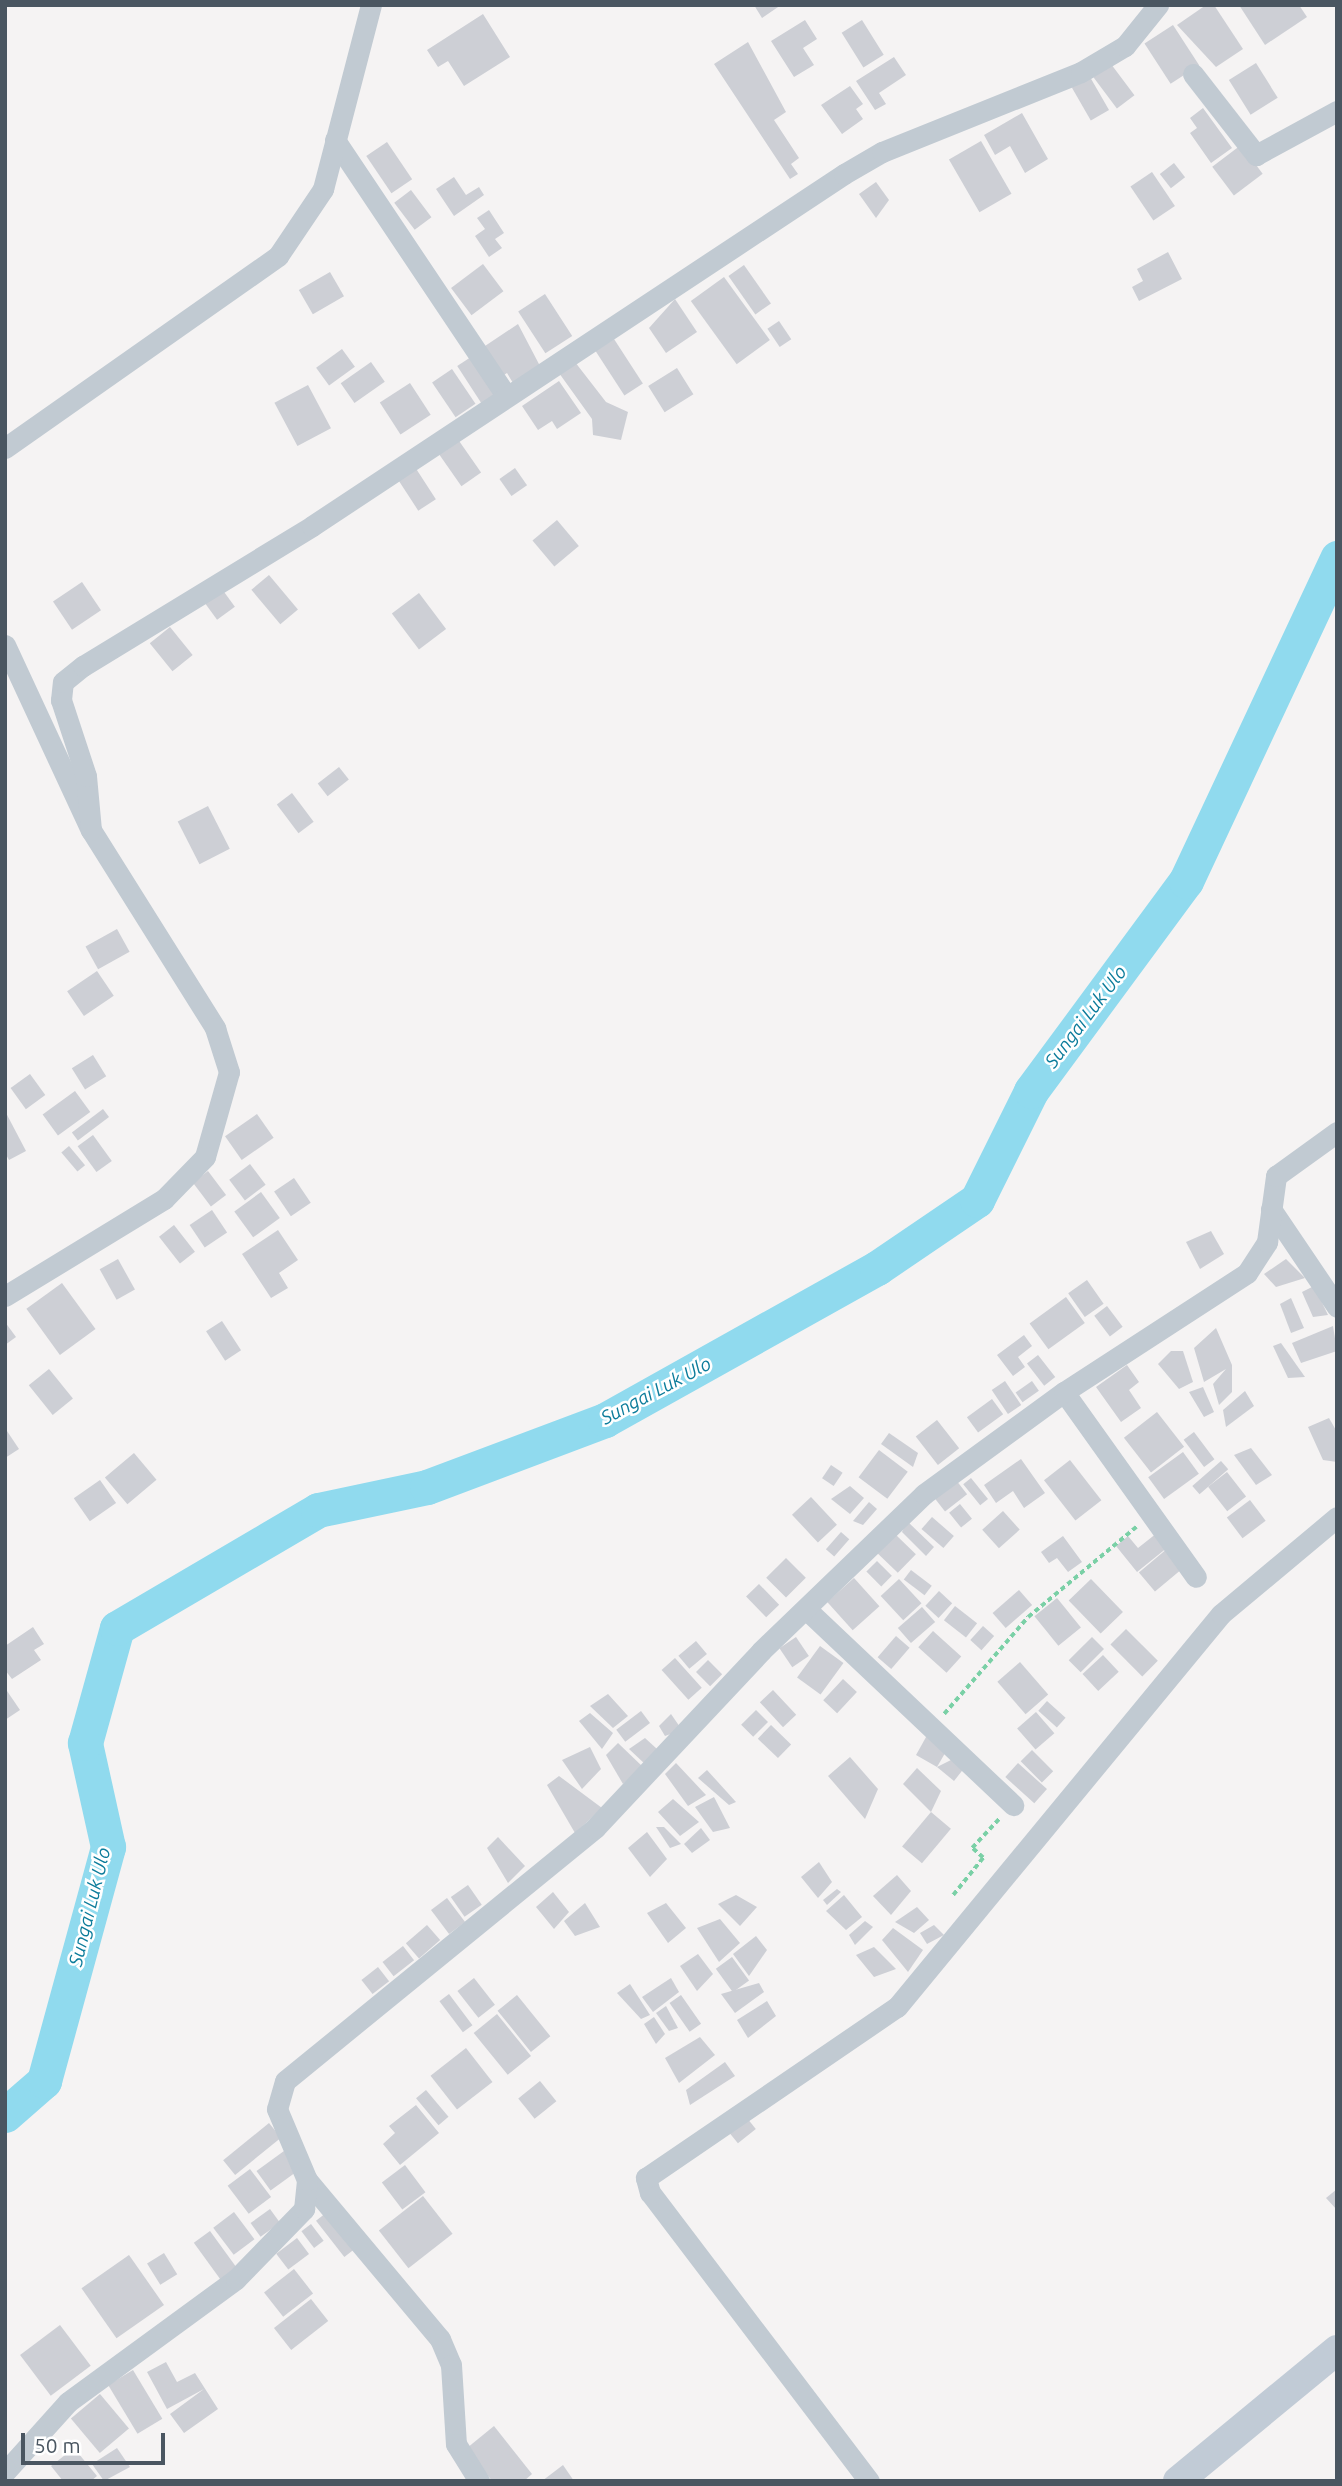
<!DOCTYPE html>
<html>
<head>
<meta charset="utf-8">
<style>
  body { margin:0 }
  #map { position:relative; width:1342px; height:2486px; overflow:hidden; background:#f5f3f3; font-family:Ubuntu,sans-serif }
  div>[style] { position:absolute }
  .river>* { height:35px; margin:-17.5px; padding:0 17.5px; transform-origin:17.5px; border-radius:17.5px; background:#90daee }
  .building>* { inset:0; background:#cdcfd5; transform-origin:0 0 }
  .path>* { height:3.5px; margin-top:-1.75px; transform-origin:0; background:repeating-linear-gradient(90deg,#7ad0a6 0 5px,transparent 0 8.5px) }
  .street>* { height:21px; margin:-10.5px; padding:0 10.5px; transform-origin:10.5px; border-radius:10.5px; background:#c1cad2 }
  .secondary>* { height:30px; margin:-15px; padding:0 15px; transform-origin:15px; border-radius:15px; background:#c1cbd6 }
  span { translate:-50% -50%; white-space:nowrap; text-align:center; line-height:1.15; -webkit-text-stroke:5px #fff; paint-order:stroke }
  .water-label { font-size:19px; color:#0c7c9b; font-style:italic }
  .frame { position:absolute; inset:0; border:7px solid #4a5661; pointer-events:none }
  .scale { position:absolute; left:21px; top:2433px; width:144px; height:32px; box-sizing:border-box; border:4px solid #4a5661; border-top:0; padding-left:9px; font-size:21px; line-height:24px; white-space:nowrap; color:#4a5661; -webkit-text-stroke:5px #fff; paint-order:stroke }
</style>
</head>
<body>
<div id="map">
  <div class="river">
    <i style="left:5px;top:2115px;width:52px;rotate:-41.1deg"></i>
    <i style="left:44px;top:2081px;width:243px;rotate:-74.7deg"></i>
    <i style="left:108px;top:1847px;width:107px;rotate:-102.5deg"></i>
    <i style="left:85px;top:1743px;width:119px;rotate:-74.5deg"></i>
    <i style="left:117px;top:1628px;width:233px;rotate:-30.4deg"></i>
    <i style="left:318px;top:1510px;width:111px;rotate:-11.9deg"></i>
    <i style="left:427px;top:1487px;width:190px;rotate:-20.6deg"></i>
    <i style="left:605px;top:1420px;width:312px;rotate:-29.2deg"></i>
    <i style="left:877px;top:1268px;width:121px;rotate:-34.2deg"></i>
    <i style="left:977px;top:1200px;width:122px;rotate:-63.6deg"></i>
    <i style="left:1031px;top:1091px;width:261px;rotate:-53.6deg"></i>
    <i style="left:1186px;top:881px;width:357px;rotate:-64.9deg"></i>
  </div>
  <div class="building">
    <i style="clip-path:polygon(754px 5px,781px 5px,762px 18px)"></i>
    <i style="clip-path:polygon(1206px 5px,1214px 5px,1243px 49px,1216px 67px,1177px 25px)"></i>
    <i style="clip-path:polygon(1239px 5px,1299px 5px,1307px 17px,1265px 45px)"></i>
    <i style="clip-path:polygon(483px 14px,510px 57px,464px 86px,448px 61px,438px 67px,427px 50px)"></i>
    <i style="clip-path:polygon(805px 20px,817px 39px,803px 48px,814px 65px,794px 77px,771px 41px)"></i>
    <i style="left:862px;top:20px;width:41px;height:24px;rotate:58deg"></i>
    <i style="left:1173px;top:25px;width:48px;height:34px;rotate:57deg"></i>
    <i style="clip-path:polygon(748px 42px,786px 112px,774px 120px,799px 158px,791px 164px,798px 174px,790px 179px,714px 64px)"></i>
    <i style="clip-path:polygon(894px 57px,906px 75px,879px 93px,886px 104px,875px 110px,856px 81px)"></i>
    <i style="left:1256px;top:63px;width:41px;height:32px;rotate:58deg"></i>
    <i style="left:1111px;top:64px;width:39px;height:22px;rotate:53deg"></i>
    <i style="left:1090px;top:77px;width:38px;height:21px;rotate:60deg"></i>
    <i style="clip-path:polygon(850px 86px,863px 104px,856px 109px,863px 119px,842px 134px,821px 105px)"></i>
    <i style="clip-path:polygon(1203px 108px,1232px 148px,1211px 163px,1190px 133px,1197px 128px,1190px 118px)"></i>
    <i style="clip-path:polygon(1022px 113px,1048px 159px,1025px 173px,1010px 146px,995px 155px,984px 135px)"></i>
    <i style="left:981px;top:141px;width:61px;height:37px;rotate:60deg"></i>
    <i style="left:387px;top:142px;width:45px;height:25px;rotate:56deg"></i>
    <i style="left:1241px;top:145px;width:36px;height:36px;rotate:53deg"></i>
    <i style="left:1174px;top:163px;width:18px;height:18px;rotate:52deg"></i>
    <i style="left:1152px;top:172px;width:41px;height:26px;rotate:56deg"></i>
    <i style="clip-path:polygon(454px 177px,466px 195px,479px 187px,484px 195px,454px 216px,436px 189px)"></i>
    <i style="clip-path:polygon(876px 182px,889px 200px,876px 218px,859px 194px)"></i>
    <i style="left:411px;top:190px;width:34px;height:21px;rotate:53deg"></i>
    <i style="clip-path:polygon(489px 210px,504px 233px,495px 239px,502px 248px,489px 257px,475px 236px,485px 229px,477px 218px)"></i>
    <i style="clip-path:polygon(1168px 252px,1182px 279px,1139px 301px,1132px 287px,1143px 281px,1137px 269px)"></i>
    <i style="left:483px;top:264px;width:34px;height:40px;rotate:53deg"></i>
    <i style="left:744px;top:265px;width:47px;height:19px;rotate:55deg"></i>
    <i style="left:330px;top:272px;width:28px;height:36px;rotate:60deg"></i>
    <i style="left:724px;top:277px;width:78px;height:41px;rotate:54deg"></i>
    <i style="left:545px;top:294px;width:50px;height:32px;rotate:57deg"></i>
    <i style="clip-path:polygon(675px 299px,697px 332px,666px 353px,649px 328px)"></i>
    <i style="left:779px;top:321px;width:22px;height:14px;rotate:56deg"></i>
    <i style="clip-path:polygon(518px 324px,540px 366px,513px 383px,507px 373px,501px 377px,482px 348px)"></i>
    <i style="left:614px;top:339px;width:53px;height:22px;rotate:57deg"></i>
    <i style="left:342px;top:349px;width:22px;height:32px;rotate:54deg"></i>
    <i style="left:474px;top:355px;width:45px;height:20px;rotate:57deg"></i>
    <i style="left:371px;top:362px;width:24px;height:37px;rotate:55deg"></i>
    <i style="clip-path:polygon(575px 362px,606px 402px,628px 412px,621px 440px,593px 435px,592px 419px,559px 373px)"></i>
    <i style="left:677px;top:368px;width:31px;height:34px;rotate:58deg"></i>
    <i style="left:452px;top:369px;width:42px;height:24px;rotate:56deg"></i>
    <i style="clip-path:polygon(559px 381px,581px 413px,557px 429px,552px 421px,538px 430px,522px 406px)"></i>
    <i style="left:410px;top:383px;width:38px;height:36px;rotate:57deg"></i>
    <i style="left:308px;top:385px;width:49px;height:38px;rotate:62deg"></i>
    <i style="left:457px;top:438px;width:42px;height:24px;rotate:55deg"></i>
    <i style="left:413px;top:464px;width:42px;height:21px;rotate:57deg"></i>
    <i style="left:515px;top:468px;width:21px;height:19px;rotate:55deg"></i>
    <i style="left:557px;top:520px;width:34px;height:32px;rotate:50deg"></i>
    <i style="left:269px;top:575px;width:45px;height:23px;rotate:50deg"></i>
    <i style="left:82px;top:582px;width:34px;height:35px;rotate:56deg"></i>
    <i style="left:219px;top:585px;width:27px;height:22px;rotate:54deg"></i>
    <i style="left:419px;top:593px;width:45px;height:34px;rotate:53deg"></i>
    <i style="left:170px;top:627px;width:36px;height:26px;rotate:51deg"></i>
    <i style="left:339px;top:767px;width:16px;height:27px;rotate:52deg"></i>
    <i style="left:292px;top:793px;width:36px;height:19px;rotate:53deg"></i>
    <i style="left:208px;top:806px;width:48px;height:34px;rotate:63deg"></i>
    <i style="left:117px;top:929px;width:26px;height:36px;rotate:61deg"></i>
    <i style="left:97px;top:971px;width:30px;height:36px;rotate:56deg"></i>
    <i style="left:93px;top:1055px;width:25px;height:25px;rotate:58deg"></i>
    <i style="left:30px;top:1074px;width:26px;height:24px;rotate:54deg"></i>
    <i style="left:75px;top:1091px;width:26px;height:40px;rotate:54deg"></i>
    <i style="left:103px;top:1109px;width:10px;height:39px;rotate:53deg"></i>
    <i style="clip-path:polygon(5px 1111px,26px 1151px,9px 1160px,5px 1153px)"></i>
    <i style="left:257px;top:1114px;width:29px;height:39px;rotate:55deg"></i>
    <i style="left:93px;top:1135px;width:32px;height:19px;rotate:54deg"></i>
    <i style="left:69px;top:1146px;width:25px;height:10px;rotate:50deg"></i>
    <i style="left:250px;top:1164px;width:26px;height:26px;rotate:53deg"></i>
    <i style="left:208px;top:1171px;width:30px;height:19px;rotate:53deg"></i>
    <i style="left:294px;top:1178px;width:30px;height:24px;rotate:56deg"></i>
    <i style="left:261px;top:1192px;width:32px;height:33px;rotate:54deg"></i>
    <i style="left:212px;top:1210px;width:27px;height:27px;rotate:56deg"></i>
    <i style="left:174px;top:1225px;width:34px;height:19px;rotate:52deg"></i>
    <i style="clip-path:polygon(278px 1230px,298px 1260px,279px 1273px,288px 1288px,271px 1298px,242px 1254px)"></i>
    <i style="clip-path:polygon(1211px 1231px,1224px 1254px,1200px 1269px,1186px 1242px)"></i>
    <i style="left:118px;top:1259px;width:35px;height:21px;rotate:61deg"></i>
    <i style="clip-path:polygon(1286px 1259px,1305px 1278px,1276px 1287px,1264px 1274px)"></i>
    <i style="left:1087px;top:1280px;width:29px;height:23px;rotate:55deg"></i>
    <i style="left:62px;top:1283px;width:57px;height:44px;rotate:54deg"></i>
    <i style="clip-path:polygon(1314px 1286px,1328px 1315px,1313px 1317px,1302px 1292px)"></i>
    <i style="left:1066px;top:1297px;width:32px;height:45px;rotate:54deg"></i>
    <i style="clip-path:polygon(1291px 1298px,1304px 1328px,1291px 1333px,1280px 1304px)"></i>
    <i style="left:1107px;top:1306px;width:26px;height:16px;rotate:53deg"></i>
    <i style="left:222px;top:1321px;width:35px;height:19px;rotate:57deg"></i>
    <i style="clip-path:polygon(5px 1322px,16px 1337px,5px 1345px)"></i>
    <i style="clip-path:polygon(1333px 1326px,1337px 1351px,1301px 1363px,1292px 1343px)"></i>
    <i style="clip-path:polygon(1216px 1328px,1232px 1365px,1232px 1392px,1219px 1405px,1213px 1384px,1226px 1369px,1204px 1382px,1194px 1348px)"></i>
    <i style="clip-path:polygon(1024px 1335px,1032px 1346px,1018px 1357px,1025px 1367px,1013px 1376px,997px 1355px)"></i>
    <i style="clip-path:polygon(1281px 1343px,1305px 1377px,1288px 1378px,1273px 1346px)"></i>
    <i style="clip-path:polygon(1171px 1351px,1183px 1351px,1193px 1382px,1179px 1389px,1158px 1364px)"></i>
    <i style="left:1038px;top:1355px;width:28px;height:14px;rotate:52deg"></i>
    <i style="clip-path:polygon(1127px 1365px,1139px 1382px,1129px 1390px,1141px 1408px,1121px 1422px,1096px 1387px)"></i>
    <i style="left:49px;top:1369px;width:38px;height:26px;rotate:51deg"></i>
    <i style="left:1005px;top:1381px;width:29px;height:16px;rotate:56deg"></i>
    <i style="left:1032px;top:1381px;width:12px;height:20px;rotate:55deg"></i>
    <i style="clip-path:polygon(1203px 1387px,1214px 1412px,1204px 1417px,1189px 1392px)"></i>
    <i style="clip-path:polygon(1245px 1391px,1254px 1406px,1226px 1427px,1223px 1410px)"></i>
    <i style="left:992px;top:1399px;width:19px;height:31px;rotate:54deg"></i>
    <i style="left:1157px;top:1412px;width:44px;height:42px;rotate:52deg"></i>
    <i style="clip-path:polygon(1329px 1418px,1337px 1432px,1337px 1462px,1323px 1460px,1308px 1427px)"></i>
    <i style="left:937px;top:1420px;width:36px;height:27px;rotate:52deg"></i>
    <i style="clip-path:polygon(5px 1428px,19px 1449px,5px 1458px)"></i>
    <i style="left:1194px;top:1432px;width:34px;height:13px;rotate:53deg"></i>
    <i style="clip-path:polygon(889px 1433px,918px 1453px,913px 1467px,881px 1444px)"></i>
    <i style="clip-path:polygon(1251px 1448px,1272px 1475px,1256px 1485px,1234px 1455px)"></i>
    <i style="left:879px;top:1450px;width:36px;height:34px;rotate:37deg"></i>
    <i style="left:1183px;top:1452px;width:27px;height:43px;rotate:54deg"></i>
    <i style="left:134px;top:1453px;width:35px;height:38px;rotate:50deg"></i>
    <i style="clip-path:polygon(1021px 1459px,1045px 1493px,1024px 1508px,1013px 1491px,996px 1503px,984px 1485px)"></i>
    <i style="left:1070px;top:1460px;width:51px;height:33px;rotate:52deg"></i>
    <i style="left:1221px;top:1461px;width:11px;height:38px;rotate:49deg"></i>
    <i style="left:831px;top:1465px;width:14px;height:16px;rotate:34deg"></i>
    <i style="left:1227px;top:1472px;width:31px;height:24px;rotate:52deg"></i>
    <i style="left:971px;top:1478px;width:27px;height:10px;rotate:51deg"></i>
    <i style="left:100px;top:1480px;width:28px;height:32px;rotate:55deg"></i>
    <i style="left:956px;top:1480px;width:18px;height:28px;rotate:52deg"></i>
    <i style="clip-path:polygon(850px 1486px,864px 1498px,850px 1514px,831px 1499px)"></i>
    <i style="left:811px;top:1497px;width:38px;height:26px;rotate:47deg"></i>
    <i style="left:1250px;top:1500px;width:26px;height:29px;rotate:53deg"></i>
    <i style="clip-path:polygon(869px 1502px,877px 1509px,863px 1525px,853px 1521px)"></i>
    <i style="left:960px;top:1504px;width:19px;height:14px;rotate:51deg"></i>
    <i style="left:1003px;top:1511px;width:25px;height:28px;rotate:48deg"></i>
    <i style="left:932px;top:1517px;width:29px;height:16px;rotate:41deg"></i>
    <i style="clip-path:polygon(907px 1521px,934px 1547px,926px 1556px,902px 1532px)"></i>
    <i style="left:841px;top:1532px;width:11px;height:23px;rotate:41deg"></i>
    <i style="clip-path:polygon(1157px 1533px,1168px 1547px,1137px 1572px,1116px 1546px,1128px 1536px,1138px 1548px)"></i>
    <i style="left:895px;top:1534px;width:29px;height:26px;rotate:44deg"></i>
    <i style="clip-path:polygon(1063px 1536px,1082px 1562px,1068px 1572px,1057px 1558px,1049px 1563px,1041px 1552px)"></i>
    <i style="left:1168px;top:1548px;width:25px;height:38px;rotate:50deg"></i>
    <i style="left:786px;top:1558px;width:28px;height:28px;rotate:45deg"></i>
    <i style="left:877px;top:1561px;width:21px;height:15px;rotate:45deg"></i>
    <i style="left:911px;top:1570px;width:26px;height:12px;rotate:37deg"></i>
    <i style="left:854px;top:1578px;width:38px;height:36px;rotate:48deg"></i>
    <i style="left:899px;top:1579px;width:33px;height:25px;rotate:47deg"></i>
    <i style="left:1091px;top:1579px;width:46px;height:31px;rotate:46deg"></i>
    <i style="left:759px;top:1584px;width:29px;height:18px;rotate:46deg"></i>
    <i style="left:1019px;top:1590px;width:20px;height:35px;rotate:49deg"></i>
    <i style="left:939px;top:1591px;width:18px;height:20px;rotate:43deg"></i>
    <i style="left:1057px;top:1598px;width:38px;height:29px;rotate:51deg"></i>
    <i style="left:955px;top:1606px;width:28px;height:18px;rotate:38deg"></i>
    <i style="left:922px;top:1607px;width:20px;height:32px;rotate:49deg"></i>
    <i style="left:983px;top:1626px;width:15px;height:19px;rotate:42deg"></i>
    <i style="clip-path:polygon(33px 1627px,44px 1644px,34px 1650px,41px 1660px,12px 1679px,5px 1670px,5px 1646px)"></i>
    <i style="left:1126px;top:1629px;width:45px;height:22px;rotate:45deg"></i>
    <i style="left:933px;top:1631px;width:38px;height:22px;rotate:42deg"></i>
    <i style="left:896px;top:1636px;width:18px;height:28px;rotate:41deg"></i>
    <i style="left:796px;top:1637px;width:23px;height:20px;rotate:56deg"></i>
    <i style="left:1092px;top:1637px;width:17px;height:33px;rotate:45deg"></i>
    <i style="left:696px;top:1641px;width:17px;height:23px;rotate:50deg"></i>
    <i style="left:820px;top:1646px;width:29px;height:39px;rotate:36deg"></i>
    <i style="left:1103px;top:1655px;width:23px;height:28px;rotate:47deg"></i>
    <i style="left:675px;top:1658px;width:40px;height:18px;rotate:48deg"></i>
    <i style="left:708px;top:1660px;width:20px;height:17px;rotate:45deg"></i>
    <i style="left:1020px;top:1662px;width:43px;height:30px;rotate:49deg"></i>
    <i style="left:843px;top:1679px;width:19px;height:29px;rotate:43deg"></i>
    <i style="clip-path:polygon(5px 1688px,20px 1710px,5px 1720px)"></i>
    <i style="left:773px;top:1690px;width:34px;height:18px;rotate:47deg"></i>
    <i style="clip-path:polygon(608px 1694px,628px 1716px,613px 1728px,590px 1706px)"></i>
    <i style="left:1047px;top:1701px;width:25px;height:13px;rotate:42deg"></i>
    <i style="left:756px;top:1710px;width:17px;height:21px;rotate:45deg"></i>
    <i style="left:641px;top:1711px;width:15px;height:31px;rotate:53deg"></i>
    <i style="left:1036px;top:1712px;width:28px;height:25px;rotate:49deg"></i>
    <i style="clip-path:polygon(590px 1713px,613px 1733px,602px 1749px,579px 1721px)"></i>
    <i style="clip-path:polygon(671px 1714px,682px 1730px,665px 1736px,659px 1726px)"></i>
    <i style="left:771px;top:1725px;width:28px;height:19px;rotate:44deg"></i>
    <i style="clip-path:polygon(930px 1730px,948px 1748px,937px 1767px,916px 1755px)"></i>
    <i style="clip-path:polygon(645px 1738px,657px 1749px,646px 1765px,629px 1749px)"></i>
    <i style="clip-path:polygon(618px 1743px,643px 1767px,623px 1784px,606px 1755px)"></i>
    <i style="clip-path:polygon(590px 1747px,601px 1769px,582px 1789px,562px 1760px)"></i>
    <i style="left:1032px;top:1750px;width:30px;height:16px;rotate:45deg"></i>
    <i style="clip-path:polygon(850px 1757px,878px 1789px,865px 1819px,828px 1776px)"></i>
    <i style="clip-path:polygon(955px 1758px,965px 1767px,954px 1781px,937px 1767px)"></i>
    <i style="clip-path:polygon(676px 1763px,706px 1795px,688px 1806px,665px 1774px)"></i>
    <i style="left:1018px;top:1763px;width:39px;height:19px;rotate:42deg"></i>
    <i style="clip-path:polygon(917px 1768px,941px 1791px,931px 1812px,903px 1784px)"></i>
    <i style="clip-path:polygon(707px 1770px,736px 1802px,729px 1805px,698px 1778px)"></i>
    <i style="clip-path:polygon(559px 1776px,602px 1808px,575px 1833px,547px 1785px)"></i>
    <i style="clip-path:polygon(714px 1797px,730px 1828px,713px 1832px,695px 1807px)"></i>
    <i style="clip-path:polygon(673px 1799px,699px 1822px,680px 1836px,658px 1812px)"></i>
    <i style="left:931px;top:1812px;width:26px;height:45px;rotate:40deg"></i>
    <i style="clip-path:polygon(656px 1827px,664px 1827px,681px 1844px,670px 1848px)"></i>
    <i style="clip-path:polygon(701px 1828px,710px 1840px,692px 1853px,684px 1844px)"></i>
    <i style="clip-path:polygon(647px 1832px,667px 1859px,650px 1877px,628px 1848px)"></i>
    <i style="clip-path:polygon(498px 1837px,525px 1866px,508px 1883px,487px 1848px)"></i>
    <i style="clip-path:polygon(819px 1862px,832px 1882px,818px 1898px,801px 1877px)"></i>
    <i style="clip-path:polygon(897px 1875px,911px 1891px,891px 1915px,873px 1896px)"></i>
    <i style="left:468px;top:1885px;width:24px;height:21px;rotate:55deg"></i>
    <i style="clip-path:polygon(837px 1889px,841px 1892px,827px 1905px,823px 1900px)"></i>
    <i style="clip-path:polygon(553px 1892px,569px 1912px,554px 1929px,536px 1907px)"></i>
    <i style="clip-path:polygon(736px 1895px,757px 1907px,740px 1926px,718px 1904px)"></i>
    <i style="clip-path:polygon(844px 1895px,862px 1917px,846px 1930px,826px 1911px)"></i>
    <i style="left:447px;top:1898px;width:30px;height:20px;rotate:53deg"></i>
    <i style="clip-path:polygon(585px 1903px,600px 1927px,575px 1936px,564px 1921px)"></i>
    <i style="clip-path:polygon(666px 1903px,686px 1928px,668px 1943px,647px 1913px)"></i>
    <i style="clip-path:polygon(917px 1907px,929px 1920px,914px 1933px,895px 1922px)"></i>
    <i style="clip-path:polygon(720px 1919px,740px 1943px,719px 1962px,697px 1928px)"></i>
    <i style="clip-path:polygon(865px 1921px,873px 1927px,855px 1945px,849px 1935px)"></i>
    <i style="left:427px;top:1925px;width:20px;height:28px;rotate:49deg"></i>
    <i style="clip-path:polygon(934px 1925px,944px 1935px,927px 1944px,920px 1933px)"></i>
    <i style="clip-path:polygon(893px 1928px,923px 1950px,908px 1972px,882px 1940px)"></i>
    <i style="clip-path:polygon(756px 1936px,767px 1950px,749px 1976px,733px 1954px)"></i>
    <i style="left:403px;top:1946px;width:18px;height:26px;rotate:52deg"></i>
    <i style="clip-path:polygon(874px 1947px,896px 1969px,874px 1977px,856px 1955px)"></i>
    <i style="clip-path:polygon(698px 1954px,713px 1974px,697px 1991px,680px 1966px)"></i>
    <i style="left:732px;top:1957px;width:29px;height:20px;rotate:54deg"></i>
    <i style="left:378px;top:1967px;width:18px;height:21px;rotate:52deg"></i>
    <i style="left:474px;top:1978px;width:34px;height:21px;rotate:52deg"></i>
    <i style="clip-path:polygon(671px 1978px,679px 1992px,653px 2012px,642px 1997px)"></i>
    <i style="clip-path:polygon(759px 1983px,764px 1992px,735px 2013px,721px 1994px)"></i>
    <i style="clip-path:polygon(630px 1984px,650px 2015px,641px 2019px,617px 1993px)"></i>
    <i style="left:449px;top:1994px;width:39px;height:12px;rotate:53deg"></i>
    <i style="left:517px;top:1995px;width:53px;height:25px;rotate:51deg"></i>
    <i style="left:681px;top:1995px;width:35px;height:14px;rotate:55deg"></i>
    <i style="clip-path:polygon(767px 2001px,776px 2016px,748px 2038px,737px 2020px)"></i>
    <i style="clip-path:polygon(666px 2006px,678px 2028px,669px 2031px,656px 2013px)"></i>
    <i style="left:497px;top:2014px;width:54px;height:30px;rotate:51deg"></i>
    <i style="clip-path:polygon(654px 2017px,665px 2034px,656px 2044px,644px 2024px)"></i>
    <i style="clip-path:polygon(700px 2037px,715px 2055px,679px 2083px,665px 2058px)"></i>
    <i style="left:466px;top:2048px;width:43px;height:45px;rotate:52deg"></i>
    <i style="clip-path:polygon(725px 2062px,735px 2076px,690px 2105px,686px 2090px)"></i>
    <i style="left:540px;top:2081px;width:26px;height:28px;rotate:51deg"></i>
    <i style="left:426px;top:2090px;width:35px;height:13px;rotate:50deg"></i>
    <i style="clip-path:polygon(416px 2105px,439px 2133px,400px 2165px,383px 2144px,395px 2133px,389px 2126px)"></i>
    <i style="left:747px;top:2118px;width:14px;height:23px;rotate:51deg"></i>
    <i style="left:269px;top:2123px;width:19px;height:59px;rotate:51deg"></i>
    <i style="left:284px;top:2151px;width:24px;height:34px;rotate:54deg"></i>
    <i style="left:405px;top:2165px;width:34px;height:29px;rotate:53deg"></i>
    <i style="left:250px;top:2169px;width:35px;height:28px;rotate:53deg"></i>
    <i style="clip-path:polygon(1337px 2189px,1337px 2210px,1326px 2198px)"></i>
    <i style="left:423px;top:2196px;width:48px;height:56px;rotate:52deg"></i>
    <i style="left:270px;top:2209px;width:17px;height:24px;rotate:54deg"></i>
    <i style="left:331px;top:2209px;width:46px;height:19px;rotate:52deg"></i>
    <i style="left:234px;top:2212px;width:34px;height:26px;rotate:53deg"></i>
    <i style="left:311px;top:2224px;width:21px;height:12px;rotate:53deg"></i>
    <i style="left:210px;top:2231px;width:46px;height:20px;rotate:54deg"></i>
    <i style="left:297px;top:2238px;width:20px;height:26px;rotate:53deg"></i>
    <i style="left:164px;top:2253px;width:25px;height:20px;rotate:58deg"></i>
    <i style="left:129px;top:2255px;width:61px;height:58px;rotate:55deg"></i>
    <i style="left:294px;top:2269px;width:31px;height:38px;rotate:52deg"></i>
    <i style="left:311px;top:2299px;width:28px;height:47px;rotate:52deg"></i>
    <i style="left:60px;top:2325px;width:51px;height:50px;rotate:53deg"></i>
    <i style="clip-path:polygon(166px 2362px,177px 2382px,195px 2373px,218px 2409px,184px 2433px,170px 2414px,204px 2389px,167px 2409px,147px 2372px)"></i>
    <i style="left:133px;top:2370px;width:57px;height:29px;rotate:59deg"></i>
    <i style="left:100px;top:2394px;width:45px;height:38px;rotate:50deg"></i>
    <i style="clip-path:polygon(494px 2426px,532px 2474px,524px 2481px,492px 2481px,467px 2448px)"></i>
    <i style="clip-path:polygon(74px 2448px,97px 2476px,91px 2481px,63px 2481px,51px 2466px)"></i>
    <i style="clip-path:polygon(117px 2448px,130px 2467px,104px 2481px,92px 2464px)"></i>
    <i style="clip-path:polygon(563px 2465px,574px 2481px,542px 2481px)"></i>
  </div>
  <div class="path">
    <i style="left:944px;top:1714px;width:128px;rotate:-49.1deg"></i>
    <i style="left:1028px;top:1617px;width:141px;rotate:-39.8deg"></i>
    <i style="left:953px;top:1895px;width:48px;rotate:-51deg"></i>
    <i style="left:983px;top:1858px;width:15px;rotate:-138deg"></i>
    <i style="left:972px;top:1848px;width:40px;rotate:-47deg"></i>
  </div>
  <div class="street">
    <i style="left:1193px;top:74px;width:103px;rotate:52.1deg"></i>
    <i style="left:1256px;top:155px;width:92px;rotate:-28.5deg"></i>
    <i style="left:335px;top:140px;width:307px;rotate:56.2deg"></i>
    <i style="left:5px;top:448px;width:334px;rotate:-35.1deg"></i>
    <i style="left:278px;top:256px;width:81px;rotate:-56.1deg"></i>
    <i style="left:323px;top:189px;width:190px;rotate:-75.4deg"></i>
    <i style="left:5px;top:645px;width:204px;rotate:65.1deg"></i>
    <i style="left:91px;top:830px;width:234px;rotate:57.9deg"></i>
    <i style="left:215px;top:1028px;width:46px;rotate:72.3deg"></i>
    <i style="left:229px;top:1072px;width:88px;rotate:105.8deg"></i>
    <i style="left:205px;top:1157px;width:59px;rotate:134.3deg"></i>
    <i style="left:164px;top:1199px;width:186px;rotate:148.6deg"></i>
    <i style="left:91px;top:830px;width:54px;rotate:-95.3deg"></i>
    <i style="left:86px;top:776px;width:80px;rotate:-108.2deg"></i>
    <i style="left:61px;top:700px;width:18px;rotate:-84deg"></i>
    <i style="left:63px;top:682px;width:26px;rotate:-39deg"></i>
    <i style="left:83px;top:666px;width:268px;rotate:-31.4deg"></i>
    <i style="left:312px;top:526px;width:638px;rotate:-33.49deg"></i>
    <i style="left:844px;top:174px;width:44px;rotate:-30.1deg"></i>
    <i style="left:882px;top:152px;width:214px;rotate:-21.9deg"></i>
    <i style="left:1081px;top:72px;width:51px;rotate:-30.6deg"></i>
    <i style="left:1125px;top:46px;width:53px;rotate:-51.2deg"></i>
    <i style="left:1271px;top:1209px;width:118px;rotate:56deg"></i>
    <i style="left:1064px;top:1392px;width:227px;rotate:54.5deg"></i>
    <i style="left:807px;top:1610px;width:284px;rotate:43.4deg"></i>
    <i style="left:307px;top:2180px;width:207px;rotate:50.1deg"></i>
    <i style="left:440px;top:2339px;width:28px;rotate:67deg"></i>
    <i style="left:451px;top:2365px;width:79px;rotate:86.4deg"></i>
    <i style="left:456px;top:2444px;width:44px;rotate:58.1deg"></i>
    <i style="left:5px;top:2472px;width:94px;rotate:-48deg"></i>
    <i style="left:68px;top:2402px;width:208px;rotate:-36.2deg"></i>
    <i style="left:236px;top:2279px;width:98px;rotate:-45.8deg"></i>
    <i style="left:304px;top:2209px;width:29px;rotate:-84deg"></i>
    <i style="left:307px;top:2180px;width:77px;rotate:-112.9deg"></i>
    <i style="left:277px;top:2109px;width:29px;rotate:-74deg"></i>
    <i style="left:285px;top:2081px;width:400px;rotate:-39.2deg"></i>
    <i style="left:595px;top:1828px;width:243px;rotate:-46.8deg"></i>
    <i style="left:761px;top:1651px;width:226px;rotate:-43.9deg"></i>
    <i style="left:924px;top:1494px;width:173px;rotate:-36.1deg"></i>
    <i style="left:1064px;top:1392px;width:218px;rotate:-33deg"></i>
    <i style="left:1247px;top:1273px;width:37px;rotate:-57deg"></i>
    <i style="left:1267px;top:1242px;width:67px;rotate:-82.2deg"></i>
    <i style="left:1276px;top:1176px;width:75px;rotate:-35.8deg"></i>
    <i style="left:869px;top:2481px;width:362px;rotate:-127.2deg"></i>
    <i style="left:650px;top:2193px;width:16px;rotate:-105deg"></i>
    <i style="left:646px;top:2178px;width:304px;rotate:-34.3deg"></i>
    <i style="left:897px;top:2007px;width:509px;rotate:-50.5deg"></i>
    <i style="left:1221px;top:1614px;width:151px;rotate:-39.9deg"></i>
  </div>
  <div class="secondary">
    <i style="left:1178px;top:2481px;width:206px;rotate:-39.5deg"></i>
  </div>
  <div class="water-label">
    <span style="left:1086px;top:1017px;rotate:-53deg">Sungai Luk Ulo</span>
    <span style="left:656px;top:1391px;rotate:-28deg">Sungai Luk Ulo</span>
    <span style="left:90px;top:1907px;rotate:-76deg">Sungai Luk Ulo</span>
  </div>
  <div class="frame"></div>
  <div class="scale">50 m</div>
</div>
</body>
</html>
